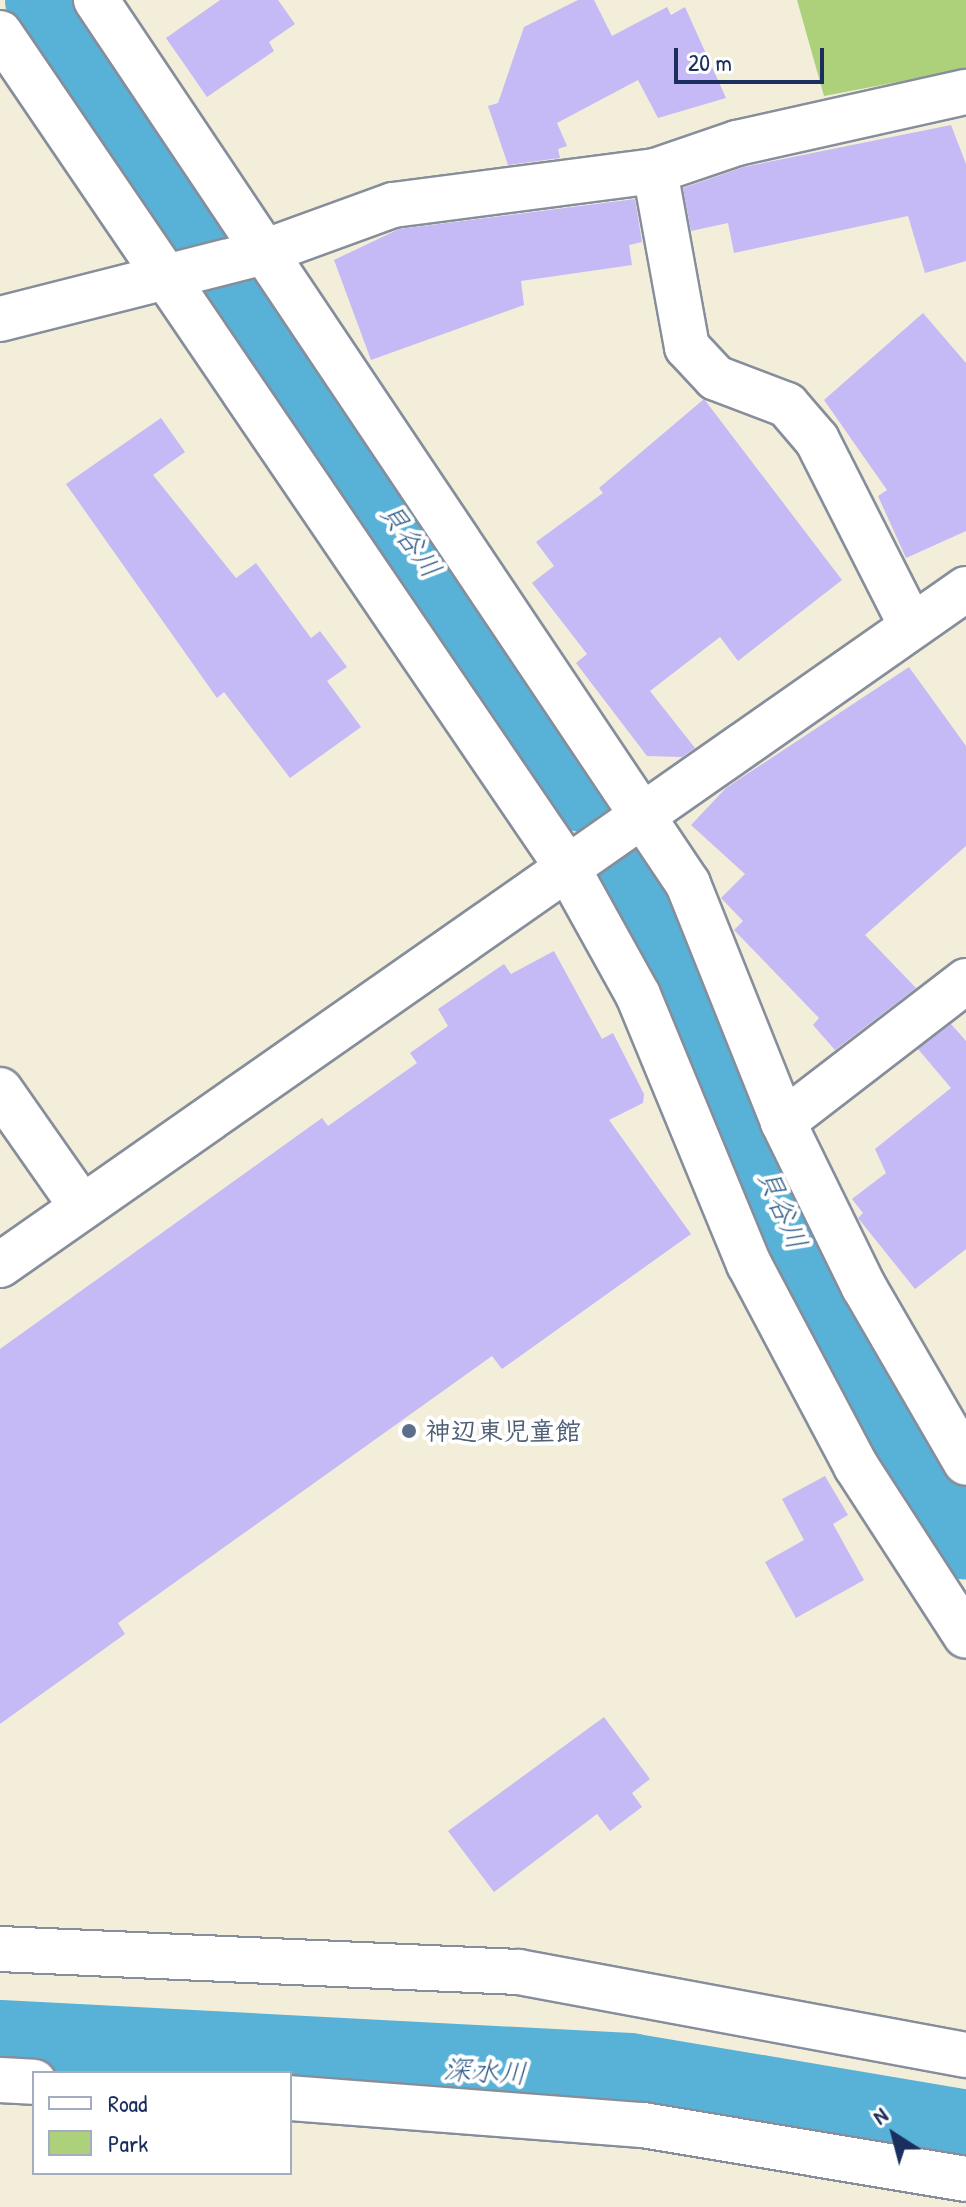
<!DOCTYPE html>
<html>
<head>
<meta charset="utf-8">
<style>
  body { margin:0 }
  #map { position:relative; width:966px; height:2207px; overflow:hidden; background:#f2eeda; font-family:"Patrick Hand","Klee One",sans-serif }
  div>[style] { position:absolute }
  .green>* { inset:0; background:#acd17a }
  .river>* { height:90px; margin:-45px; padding:0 45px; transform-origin:45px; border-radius:45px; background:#58b1d6 }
  .building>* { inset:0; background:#c5baf5 }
  .roads { filter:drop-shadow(2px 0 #868e9c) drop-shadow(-2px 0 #868e9c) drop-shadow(0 2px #868e9c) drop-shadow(0 -2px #868e9c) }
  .minor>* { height:44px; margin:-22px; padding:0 22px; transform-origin:22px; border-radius:22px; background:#fff }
  .dots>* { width:22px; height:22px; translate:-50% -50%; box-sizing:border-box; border:4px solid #fff; border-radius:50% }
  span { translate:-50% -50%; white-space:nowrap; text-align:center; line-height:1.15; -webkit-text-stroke:8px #fff; paint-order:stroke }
  .service-label { font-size:26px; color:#4e5e75; font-weight:700 }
  .left { translate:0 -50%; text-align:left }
  .water-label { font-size:28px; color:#305c88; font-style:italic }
  .legend { position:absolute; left:32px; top:2071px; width:260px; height:104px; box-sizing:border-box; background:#fff; border:2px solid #a4acbf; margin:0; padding:10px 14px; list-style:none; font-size:24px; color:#1b2f5e }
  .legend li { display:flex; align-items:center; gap:16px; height:40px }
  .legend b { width:40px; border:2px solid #a4acbf }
  .north { position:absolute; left:854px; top:2095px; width:80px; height:80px; -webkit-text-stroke:6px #fff; paint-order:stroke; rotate:324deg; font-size:22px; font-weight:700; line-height:32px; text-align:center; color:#1b2f5e }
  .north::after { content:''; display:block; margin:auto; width:28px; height:36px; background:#1b2f5e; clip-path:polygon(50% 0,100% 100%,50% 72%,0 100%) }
  .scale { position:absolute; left:674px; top:48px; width:150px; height:36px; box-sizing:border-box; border:4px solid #1b2f5e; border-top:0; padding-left:10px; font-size:24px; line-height:28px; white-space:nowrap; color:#1b2f5e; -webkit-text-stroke:6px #fff; paint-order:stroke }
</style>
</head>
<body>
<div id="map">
  <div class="green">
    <i style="clip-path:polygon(797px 0,966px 0,966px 69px,824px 96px)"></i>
  </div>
  <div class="river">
    <i style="left:50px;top:0;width:259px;rotate:57.8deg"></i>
    <i style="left:235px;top:291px;width:608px;rotate:54.77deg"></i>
    <i style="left:634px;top:866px;width:503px;rotate:66.55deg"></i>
    <i style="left:834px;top:1327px;width:246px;rotate:57.5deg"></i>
    <i style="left:0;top:2045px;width:630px;rotate:3deg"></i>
    <i style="left:629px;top:2078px;width:342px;rotate:9.6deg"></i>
  </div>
  <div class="building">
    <i style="clip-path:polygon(220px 0,278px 0,295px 24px,269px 42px,274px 51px,207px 97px,166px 38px)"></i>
    <i style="clip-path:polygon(578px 0,594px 0,612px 36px,667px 7px,671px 15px,685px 7px,726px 98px,658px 118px,638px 80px,557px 123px,567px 146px,558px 149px,560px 158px,508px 165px,488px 106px,498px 103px,524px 27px)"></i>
    <i style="clip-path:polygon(951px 125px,966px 164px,966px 261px,925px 273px,908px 216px,734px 253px,728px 223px,691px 231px,683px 188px,744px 167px)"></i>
    <i style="clip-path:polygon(635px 199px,642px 242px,629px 245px,632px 265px,521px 281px,524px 305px,371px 360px,334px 260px,399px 229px)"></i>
    <i style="clip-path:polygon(923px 313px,966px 363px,966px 531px,906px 558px,878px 496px,887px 490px,824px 400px)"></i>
    <i style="clip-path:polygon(704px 399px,842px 580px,738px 661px,720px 637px,650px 691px,695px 748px,682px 757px,647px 756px,576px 663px,587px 654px,532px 583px,554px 566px,536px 542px,603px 493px,599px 488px)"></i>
    <i style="clip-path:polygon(161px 418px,185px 452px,153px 475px,236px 578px,256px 563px,311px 638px,320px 631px,347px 667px,327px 681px,361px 727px,290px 778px,224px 692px,217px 698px,66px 484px)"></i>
    <i style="clip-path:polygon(909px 667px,966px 746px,966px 846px,865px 935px,916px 988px,835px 1050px,813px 1025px,819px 1018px,734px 930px,743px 921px,721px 898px,745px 874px,691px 825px,726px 788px)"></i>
    <i style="clip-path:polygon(554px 951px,602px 1039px,613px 1033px,644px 1094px,643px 1103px,609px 1120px,691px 1234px,502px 1369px,492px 1356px,118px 1623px,125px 1634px,0 1724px,0 1349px,322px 1118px,328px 1126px,417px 1063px,410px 1053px,448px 1026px,438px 1009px,504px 964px,511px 974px)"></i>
    <i style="clip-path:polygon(951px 1024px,966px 1041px,966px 1249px,915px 1289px,858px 1218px,863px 1213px,852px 1199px,886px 1173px,875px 1149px,951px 1088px,918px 1049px)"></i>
    <i style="clip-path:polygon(825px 1476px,848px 1515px,833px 1524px,864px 1580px,796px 1618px,765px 1562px,804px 1540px,782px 1499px)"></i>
    <i style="clip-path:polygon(604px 1717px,650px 1779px,632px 1793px,642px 1807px,610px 1831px,597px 1814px,494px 1892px,448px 1831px)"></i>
  </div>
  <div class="roads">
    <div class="minor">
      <i style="left:96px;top:0;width:1064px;rotate:56.19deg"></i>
      <i style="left:688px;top:884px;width:256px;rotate:68.2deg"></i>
      <i style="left:783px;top:1122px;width:184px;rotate:63.9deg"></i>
      <i style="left:864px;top:1287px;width:203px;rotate:59.9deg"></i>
      <i style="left:0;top:33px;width:1008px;rotate:55.79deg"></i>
      <i style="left:567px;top:867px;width:146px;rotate:61deg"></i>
      <i style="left:638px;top:995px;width:291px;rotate:67.6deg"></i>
      <i style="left:749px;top:1264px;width:229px;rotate:62.1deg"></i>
      <i style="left:856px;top:1466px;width:202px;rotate:57.1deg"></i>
      <i style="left:655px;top:171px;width:179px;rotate:79.7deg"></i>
      <i style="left:687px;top:347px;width:42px;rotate:46.9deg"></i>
      <i style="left:716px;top:378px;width:76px;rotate:20.8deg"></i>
      <i style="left:787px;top:405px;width:46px;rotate:49.4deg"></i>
      <i style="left:817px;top:440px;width:208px;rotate:63.1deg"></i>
      <i style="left:0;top:319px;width:269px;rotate:-14.2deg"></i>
      <i style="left:261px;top:253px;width:140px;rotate:-20deg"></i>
      <i style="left:393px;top:205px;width:264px;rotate:-7.4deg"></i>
      <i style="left:655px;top:171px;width:87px;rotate:-18.9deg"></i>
      <i style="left:737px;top:143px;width:235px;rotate:-12.6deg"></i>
      <i style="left:0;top:1090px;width:143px;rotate:55deg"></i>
      <i style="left:783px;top:1122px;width:231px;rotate:-37.6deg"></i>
      <i style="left:0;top:1265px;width:1179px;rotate:-34.98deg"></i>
      <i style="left:0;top:1949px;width:519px;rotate:2.54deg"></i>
      <i style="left:518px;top:1972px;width:456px;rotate:10.5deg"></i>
      <i style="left:0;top:2080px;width:34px;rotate:3deg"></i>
      <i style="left:290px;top:2098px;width:354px;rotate:4.4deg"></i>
      <i style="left:643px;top:2125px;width:327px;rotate:9.5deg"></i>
    </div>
  </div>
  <div class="dots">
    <i style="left:409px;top:1431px;background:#5c6f8a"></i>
  </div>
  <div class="service-label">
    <span class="left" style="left:425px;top:1431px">神辺東児童館</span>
  </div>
  <div class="water-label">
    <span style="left:411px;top:540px;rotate:55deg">貝谷川</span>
    <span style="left:783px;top:1209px;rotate:67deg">貝谷川</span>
    <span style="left:485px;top:2071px;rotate:3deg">深水川</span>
  </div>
  <ul class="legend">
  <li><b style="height:10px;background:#fff"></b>Road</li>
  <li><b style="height:22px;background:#acd17a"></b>Park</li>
  </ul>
  <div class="north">N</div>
  <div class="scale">20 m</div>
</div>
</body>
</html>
